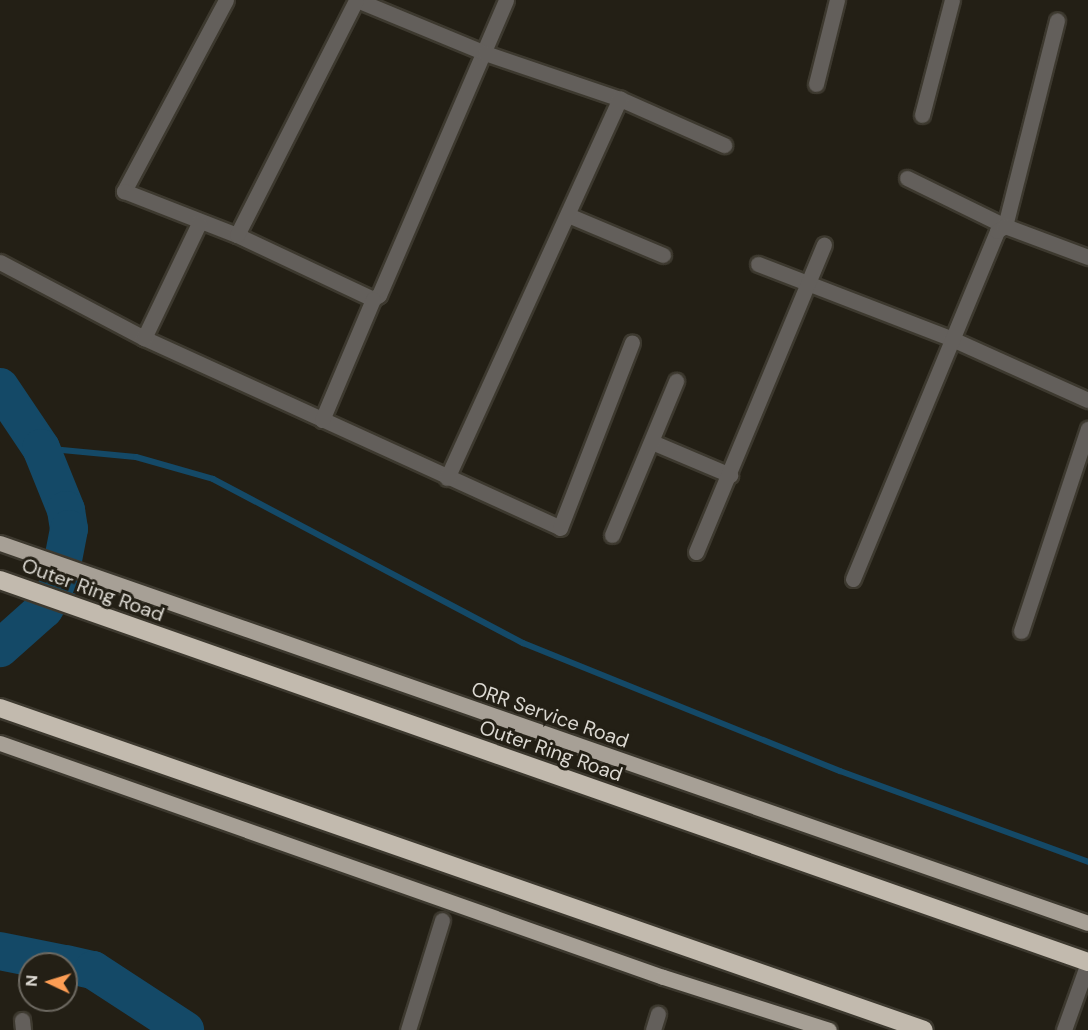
<!DOCTYPE html>
<html>
<head>
<meta charset="utf-8">
<style>
  body { margin:0 }
  #map { position:relative; width:1088px; height:1030px; overflow:hidden; background:#231f15; font-family:"DM Sans",sans-serif }
  div>[style] { position:absolute }
  .stream>* { height:6px; margin:-3px; padding:0 3px; transform-origin:3px; border-radius:3px; background:#144967 }
  .river>* { height:38px; margin:-19px; padding:0 19px; transform-origin:19px; border-radius:19px; background:#144967 }
  .roads { filter:drop-shadow(2px 0 #3d392f) drop-shadow(-2px 0 #3d392f) drop-shadow(0 2px #3d392f) drop-shadow(0 -2px #3d392f) }
  .minor>* { height:15px; margin:-7.5px; padding:0 7.5px; transform-origin:7.5px; border-radius:7.5px; background:#635f5b }
  .major>* { height:15px; margin:-7.5px; padding:0 7.5px; transform-origin:7.5px; border-radius:7.5px; background:#a7a096 }
  .highway>* { height:18px; margin:-9px; padding:0 9px; transform-origin:9px; border-radius:9px; background:#c2baae }
  span { translate:-50% -50%; white-space:nowrap; text-align:center; line-height:1.15; -webkit-text-stroke:6px #231f15; paint-order:stroke }
  .street-label { font-size:20px; color:#dcd9d2 }
  .north { position:absolute; left:18px; top:952px; width:60px; height:60px; box-sizing:border-box; background:#231f15; border:2px solid #6d6961; border-radius:50%; rotate:274deg; font-size:16px; font-weight:700; line-height:24px; text-align:center; color:#dcd9d2 }
  .north::after { content:''; display:block; margin:auto; width:21px; height:27px; background:#fc9d54; clip-path:polygon(50% 0,100% 100%,50% 72%,0 100%) }
</style>
</head>
<body>
<div id="map">
  <div class="stream">
    <i style="left:41px;top:448px;width:95px;rotate:5.4deg"></i>
    <i style="left:136px;top:457px;width:80px;rotate:15.9deg"></i>
    <i style="left:213px;top:479px;width:351px;rotate:27.9deg"></i>
    <i style="left:523px;top:643px;width:342px;rotate:22deg"></i>
    <i style="left:840px;top:771px;width:264px;rotate:20.1deg"></i>
  </div>
  <div class="river">
    <i style="left:0;top:387px;width:73px;rotate:56.1deg"></i>
    <i style="left:41px;top:448px;width:67px;rotate:68deg"></i>
    <i style="left:66px;top:510px;width:19px;rotate:81deg"></i>
    <i style="left:69px;top:529px;width:58px;rotate:100.9deg"></i>
    <i style="left:58px;top:586px;width:27px;rotate:121deg"></i>
    <i style="left:44px;top:609px;width:59px;rotate:138.4deg"></i>
    <i style="left:0;top:951px;width:65px;rotate:11.5deg"></i>
    <i style="left:66px;top:964px;width:28px;rotate:13deg"></i>
    <i style="left:93px;top:970px;width:110px;rotate:33.1deg"></i>
  </div>
  <div class="roads">
    <div class="minor">
      <i style="left:226px;top:0;width:217px;rotate:118.1deg"></i>
      <i style="left:124px;top:191px;width:121px;rotate:21.3deg"></i>
      <i style="left:237px;top:235px;width:150px;rotate:25.2deg"></i>
      <i style="left:373px;top:299px;width:7px;rotate:-34deg"></i>
      <i style="left:379px;top:295px;width:321px;rotate:-66.7deg"></i>
      <i style="left:357px;top:0;width:139px;rotate:22.5deg"></i>
      <i style="left:485px;top:53px;width:143px;rotate:18.8deg"></i>
      <i style="left:620px;top:99px;width:114px;rotate:23.9deg"></i>
      <i style="left:816px;top:84px;width:87px;rotate:-76deg"></i>
      <i style="left:922px;top:115px;width:119px;rotate:-75.4deg"></i>
      <i style="left:907px;top:178px;width:109px;rotate:26.1deg"></i>
      <i style="left:1005px;top:226px;width:212px;rotate:-75.8deg"></i>
      <i style="left:568px;top:215px;width:103px;rotate:22.8deg"></i>
      <i style="left:237px;top:235px;width:263px;rotate:-63.1deg"></i>
      <i style="left:0;top:262px;width:163px;rotate:27.8deg"></i>
      <i style="left:144px;top:338px;width:457px;rotate:24.5deg"></i>
      <i style="left:560px;top:528px;width:199px;rotate:-68.8deg"></i>
      <i style="left:758px;top:264px;width:208px;rotate:21.1deg"></i>
      <i style="left:952px;top:339px;width:149px;rotate:24.2deg"></i>
      <i style="left:144px;top:338px;width:127px;rotate:-64.4deg"></i>
      <i style="left:322px;top:420px;width:131px;rotate:-67.1deg"></i>
      <i style="left:652px;top:442px;width:85px;rotate:22.9deg"></i>
      <i style="left:447px;top:478px;width:417px;rotate:-65.5deg"></i>
      <i style="left:612px;top:535px;width:167px;rotate:-67.4deg"></i>
      <i style="left:696px;top:552px;width:333px;rotate:-67.4deg"></i>
      <i style="left:853px;top:579px;width:377px;rotate:-67.5deg"></i>
      <i style="left:997px;top:231px;width:9px;rotate:-32deg"></i>
      <i style="left:1005px;top:226px;width:89px;rotate:20.5deg"></i>
      <i style="left:1021px;top:631px;width:213px;rotate:-71.7deg"></i>
      <i style="left:22px;top:1020px;width:10px;rotate:84deg"></i>
      <i style="left:408px;top:1030px;width:115px;rotate:-72.8deg"></i>
      <i style="left:653px;top:1030px;width:17px;rotate:-73deg"></i>
      <i style="left:1064px;top:1030px;width:71px;rotate:-70.3deg"></i>
    </div>
    <div class="major">
      <i style="left:0;top:543px;width:1152px;rotate:19.25deg"></i>
      <i style="left:0;top:743px;width:703px;rotate:19.44deg"></i>
      <i style="left:663px;top:977px;width:174px;rotate:17.7deg"></i>
    </div>
    <div class="highway">
      <i style="left:0;top:580px;width:1153px;rotate:19.35deg"></i>
      <i style="left:0;top:708px;width:978px;rotate:19.21deg"></i>
    </div>
  </div>
  <div class="street-label">
    <span style="left:93px;top:590px;rotate:20deg">Outer Ring Road</span>
    <span style="left:550px;top:715px;rotate:19deg">ORR Service Road</span>
    <span style="left:551px;top:751px;rotate:19deg">Outer Ring Road</span>
  </div>
  <div class="north">N</div>
</div>
</body>
</html>
